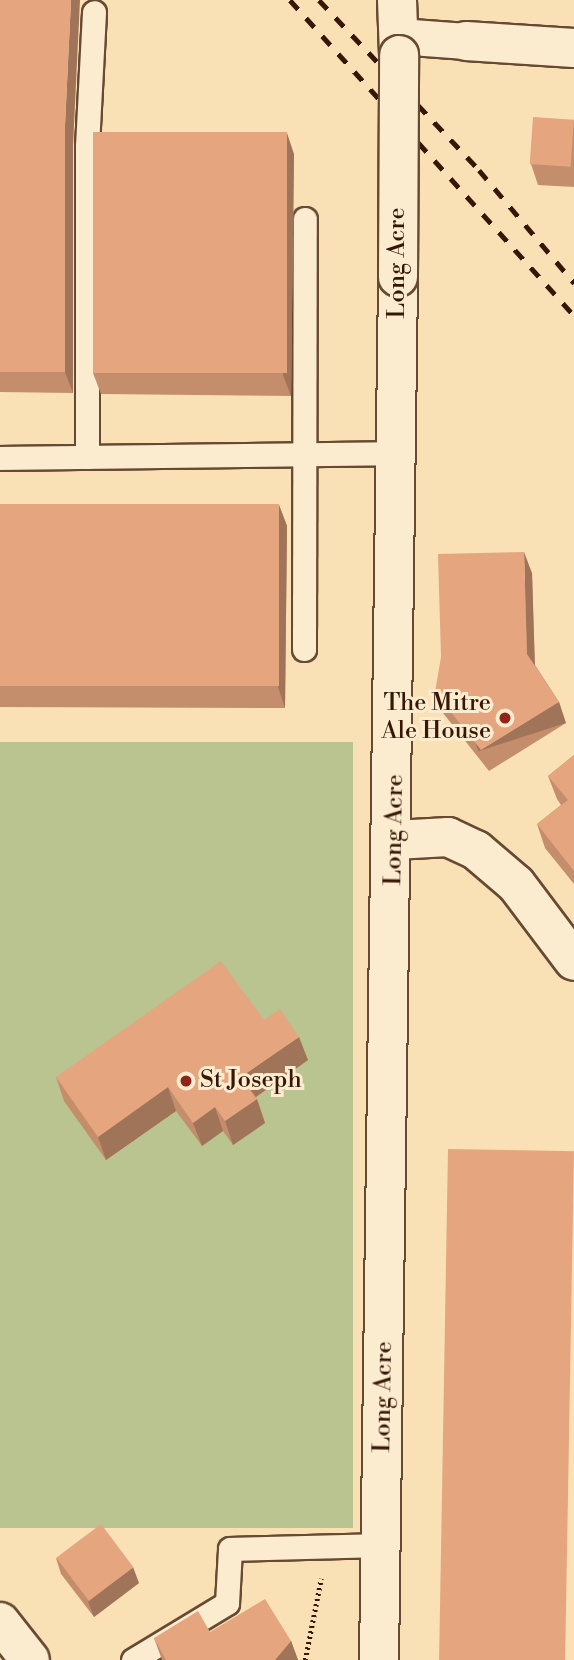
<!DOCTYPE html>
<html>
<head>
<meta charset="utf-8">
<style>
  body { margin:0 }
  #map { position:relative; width:574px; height:1660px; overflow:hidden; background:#fae1b5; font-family:"Libre Bodoni",serif }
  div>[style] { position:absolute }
  .green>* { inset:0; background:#b9c491; transform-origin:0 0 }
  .path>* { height:4.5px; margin-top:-2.25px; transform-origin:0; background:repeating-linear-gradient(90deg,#361707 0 2px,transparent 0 5.5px) }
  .roads { filter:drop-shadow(2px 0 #674a32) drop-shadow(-2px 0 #674a32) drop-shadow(0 2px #674a32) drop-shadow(0 -2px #674a32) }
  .service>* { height:23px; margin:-11.5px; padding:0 11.5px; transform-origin:11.5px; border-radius:11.5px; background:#fceccf }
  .pedestrian>* { height:35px; margin:-17.5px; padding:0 17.5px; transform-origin:17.5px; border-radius:17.5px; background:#fceccf }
  .minor>* { height:38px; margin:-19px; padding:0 19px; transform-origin:19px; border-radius:19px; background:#fceccf }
  .tertiary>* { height:38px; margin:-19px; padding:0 19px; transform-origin:19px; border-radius:19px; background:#fceccf }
  .secondary>* { height:38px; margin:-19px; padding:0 19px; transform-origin:19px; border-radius:19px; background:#fceccf }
  .rail>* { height:5px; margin-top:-2.5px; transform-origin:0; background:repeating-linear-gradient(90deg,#361707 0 12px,transparent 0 24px) }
  .bridges { filter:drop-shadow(2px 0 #674a32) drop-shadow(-2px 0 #674a32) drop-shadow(0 2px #674a32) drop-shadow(0 -2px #674a32) }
  .tertiary-bridge>* { height:38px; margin:-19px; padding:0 19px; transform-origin:19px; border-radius:19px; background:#fceccf }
  .wall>* { inset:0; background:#c48e6d }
  .shaded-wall>* { inset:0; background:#a07459; transform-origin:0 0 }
  .building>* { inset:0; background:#e4a57f; transform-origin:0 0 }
  .dots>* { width:19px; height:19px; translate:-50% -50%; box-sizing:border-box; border:4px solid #fceccf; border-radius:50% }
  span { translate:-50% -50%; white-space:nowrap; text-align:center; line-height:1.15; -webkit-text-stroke:6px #fceccf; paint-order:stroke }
  .street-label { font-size:24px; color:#361707 }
  .poi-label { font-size:24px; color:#361707 }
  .right { translate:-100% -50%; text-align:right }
  .left { translate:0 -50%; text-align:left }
</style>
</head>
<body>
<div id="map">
  <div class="green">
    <i style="left:353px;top:742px;width:786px;height:353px;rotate:90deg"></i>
  </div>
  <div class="path">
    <i style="left:305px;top:1660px;width:83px;rotate:-78.8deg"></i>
  </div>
  <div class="roads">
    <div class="service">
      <i style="left:87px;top:457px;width:311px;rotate:-90deg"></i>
      <i style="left:87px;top:146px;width:134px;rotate:-87deg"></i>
      <i style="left:0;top:458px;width:398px;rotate:-0.7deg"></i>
      <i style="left:304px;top:649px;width:430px;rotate:-89.9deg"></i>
      <i style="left:133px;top:1660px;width:110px;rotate:-31.2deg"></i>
      <i style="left:227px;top:1603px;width:54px;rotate:-86.8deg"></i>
      <i style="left:230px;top:1549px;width:151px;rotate:-1.5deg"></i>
    </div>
    <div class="pedestrian">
      <i style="left:398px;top:36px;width:68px;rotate:4.2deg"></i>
    </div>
    <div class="minor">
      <i style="left:466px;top:41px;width:108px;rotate:3.7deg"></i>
      <i style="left:395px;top:840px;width:53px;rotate:-3.2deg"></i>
      <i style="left:448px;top:837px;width:31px;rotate:25deg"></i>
      <i style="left:476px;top:850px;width:52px;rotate:40.4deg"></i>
      <i style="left:516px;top:884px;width:96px;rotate:53deg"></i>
    </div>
    <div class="tertiary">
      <i style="left:397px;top:0;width:55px;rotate:87.9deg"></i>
      <i style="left:379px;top:1660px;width:1383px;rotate:-89.21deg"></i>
    </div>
    <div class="secondary">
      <i style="left:0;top:1622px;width:48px;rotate:51.7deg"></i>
    </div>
  </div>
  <div class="rail">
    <i style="left:290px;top:0;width:424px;rotate:48deg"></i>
    <i style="left:319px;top:0;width:233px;rotate:46.7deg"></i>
    <i style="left:479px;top:170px;width:148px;rotate:49.9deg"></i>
  </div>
  <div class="bridges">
    <div class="tertiary-bridge">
      <i style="left:398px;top:277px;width:222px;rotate:-89.7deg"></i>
    </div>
  </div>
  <div class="wall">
    <i style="clip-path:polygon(0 0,73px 146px,73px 393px,0 392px)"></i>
    <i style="clip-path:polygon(574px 120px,574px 187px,538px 185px,531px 164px)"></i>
    <i style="clip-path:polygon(294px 154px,291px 396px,101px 394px,93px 373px)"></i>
    <i style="clip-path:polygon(0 504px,279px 505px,287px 526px,285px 708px,0 707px)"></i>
    <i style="clip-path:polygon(532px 573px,535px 665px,559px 702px,566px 723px,489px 771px,443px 713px,435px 692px)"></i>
    <i style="clip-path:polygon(574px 755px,574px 884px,545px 848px,537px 824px,561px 805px,557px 799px,548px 776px)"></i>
    <i style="clip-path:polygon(264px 1020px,308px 1060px,256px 1097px,265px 1123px,233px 1145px,223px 1131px,202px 1146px,176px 1111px,106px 1160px,64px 1101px,56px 1077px)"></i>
    <i style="clip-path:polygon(56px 1558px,139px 1583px,94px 1617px,61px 1574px)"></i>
    <i style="clip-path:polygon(210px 1632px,291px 1641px,298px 1660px,162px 1660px,154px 1638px)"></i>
  </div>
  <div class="shaded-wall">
    <i style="clip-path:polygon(71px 0,80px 0,73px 146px,73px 393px,65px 372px,65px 125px)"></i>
    <i style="clip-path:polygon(287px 133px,294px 154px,291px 396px,283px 375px)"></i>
    <i style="clip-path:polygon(279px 505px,287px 526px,285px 708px,278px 687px)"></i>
    <i style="clip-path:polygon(524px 552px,532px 573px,535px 674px,527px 654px)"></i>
    <i style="left:559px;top:702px;width:22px;height:92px;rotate:72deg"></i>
    <i style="clip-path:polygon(299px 1037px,308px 1060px,250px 1101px,241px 1077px)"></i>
    <i style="clip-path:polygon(168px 1087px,176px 1111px,106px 1160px,98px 1137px)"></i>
    <i style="clip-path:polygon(257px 1099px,265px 1123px,233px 1145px,225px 1121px)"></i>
    <i style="clip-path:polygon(215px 1107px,223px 1131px,202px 1146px,193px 1123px)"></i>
    <i style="clip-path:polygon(133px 1567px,139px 1583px,94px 1617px,88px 1602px)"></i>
    <i style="clip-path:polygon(291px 1641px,298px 1660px,275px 1660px)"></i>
  </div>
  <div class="building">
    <i style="clip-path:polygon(0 0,71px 0,65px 125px,65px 372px,0 372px)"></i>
    <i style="left:533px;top:117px;width:41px;height:47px;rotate:4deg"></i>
    <i style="left:93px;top:132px;width:194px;height:241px"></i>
    <i style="left:0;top:504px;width:279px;height:182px"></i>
    <i style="clip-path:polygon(524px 552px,527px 654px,559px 702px,481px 750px,435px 692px,441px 657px,438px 554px)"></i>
    <i style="clip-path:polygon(574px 755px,574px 871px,537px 824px,568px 800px,548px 776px)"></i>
    <i style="clip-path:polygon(221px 961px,264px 1020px,280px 1009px,299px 1037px,241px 1077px,257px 1099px,225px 1121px,215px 1107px,193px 1123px,168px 1087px,98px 1137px,56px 1077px)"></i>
    <i style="left:448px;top:1149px;width:126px;height:511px;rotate:1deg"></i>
    <i style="left:101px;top:1524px;width:54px;height:56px;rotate:53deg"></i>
    <i style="clip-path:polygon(265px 1599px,291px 1641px,275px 1660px,166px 1660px,154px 1638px,198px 1611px,210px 1632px)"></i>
  </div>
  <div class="dots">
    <i style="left:505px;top:718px;background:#8f2418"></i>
    <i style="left:186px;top:1081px;background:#8f2418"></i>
  </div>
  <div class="street-label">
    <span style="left:398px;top:263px;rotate:-90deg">Long Acre</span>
    <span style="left:395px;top:830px;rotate:-89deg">Long Acre</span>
    <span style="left:384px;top:1397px;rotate:-89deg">Long Acre</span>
  </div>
  <div class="poi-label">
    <span class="right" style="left:491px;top:718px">The Mitre<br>Ale House</span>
    <span class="left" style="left:200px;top:1081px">St Joseph</span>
  </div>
</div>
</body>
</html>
